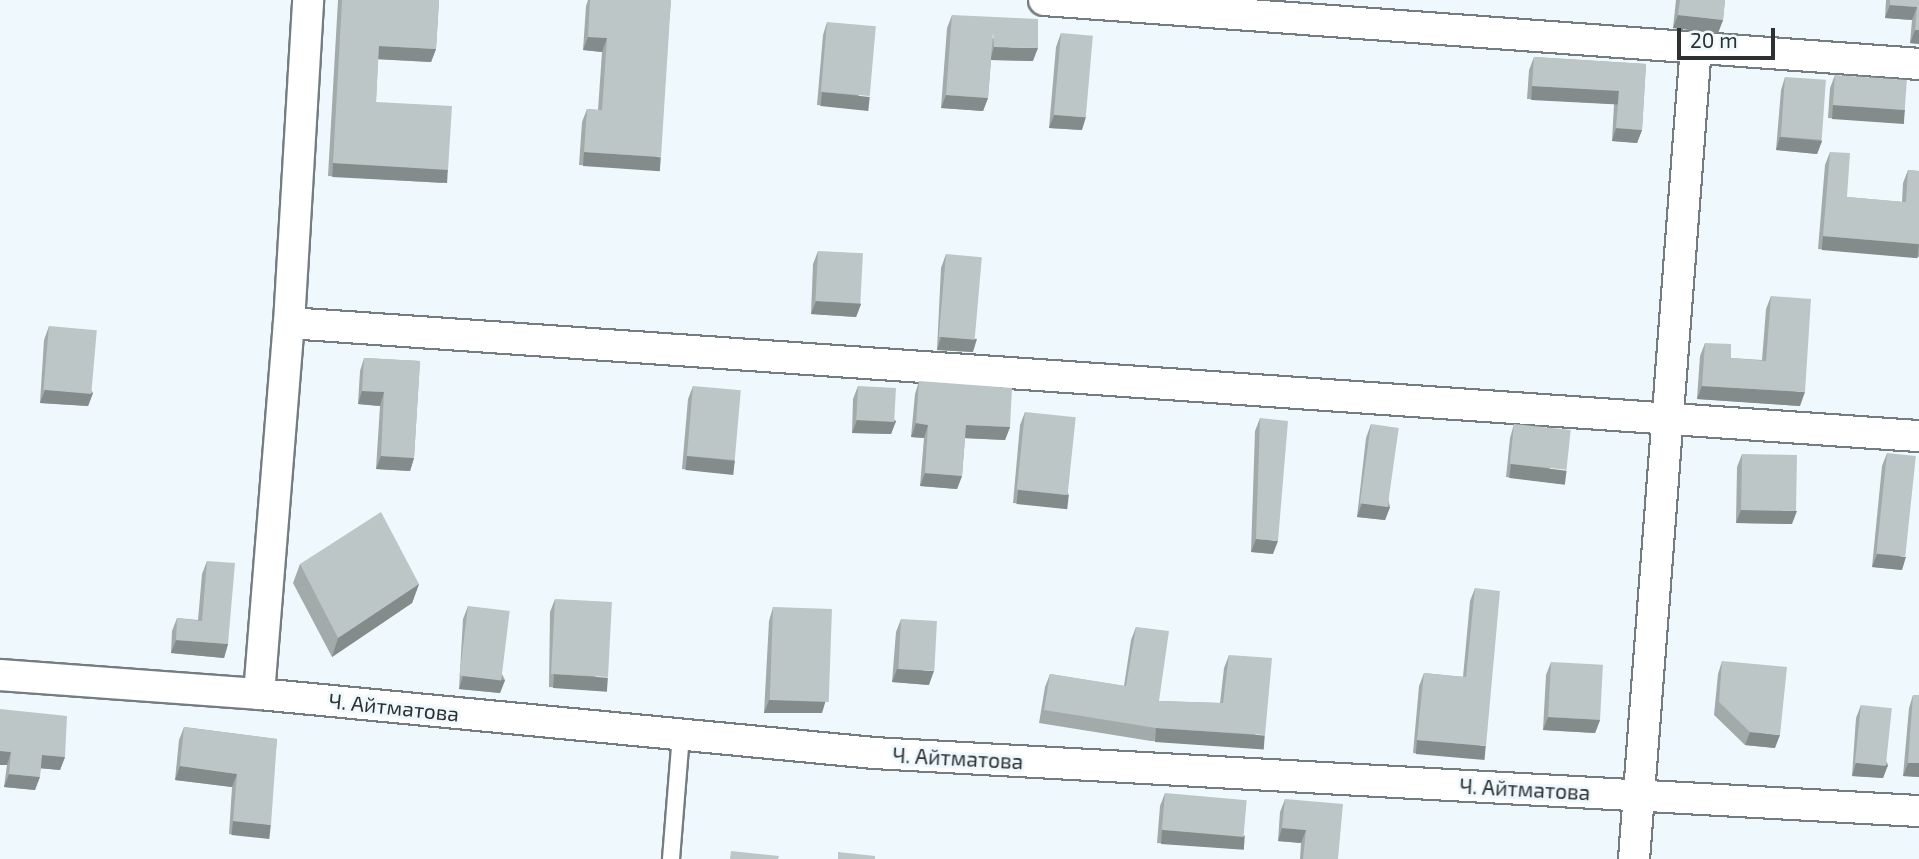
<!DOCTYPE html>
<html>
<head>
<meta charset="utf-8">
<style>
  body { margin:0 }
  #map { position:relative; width:1919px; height:859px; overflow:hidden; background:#eff9fd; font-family:"Exo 2",sans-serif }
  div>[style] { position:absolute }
  .roads { filter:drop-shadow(2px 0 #757d81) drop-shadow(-2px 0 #757d81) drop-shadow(0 2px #757d81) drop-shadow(0 -2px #757d81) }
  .service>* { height:16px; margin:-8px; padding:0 8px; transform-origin:8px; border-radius:8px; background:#fff }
  .minor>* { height:30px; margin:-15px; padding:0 15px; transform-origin:15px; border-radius:15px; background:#fff }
  .wall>* { inset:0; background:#a2aaaa }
  .shaded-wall>* { inset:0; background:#848b8b; transform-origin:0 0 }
  .building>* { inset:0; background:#bcc6c6; transform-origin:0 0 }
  span { translate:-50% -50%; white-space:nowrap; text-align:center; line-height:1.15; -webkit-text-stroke:6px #eff9fd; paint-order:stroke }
  .street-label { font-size:21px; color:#2d3132 }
  .scale { position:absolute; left:1677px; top:28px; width:98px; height:32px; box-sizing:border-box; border:4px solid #2d3132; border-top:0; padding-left:9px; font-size:21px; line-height:24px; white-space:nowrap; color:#2d3132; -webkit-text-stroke:5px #eff9fd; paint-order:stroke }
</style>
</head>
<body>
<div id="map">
  <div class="roads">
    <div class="service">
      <i style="left:671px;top:859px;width:124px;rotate:-85.4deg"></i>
    </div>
    <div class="minor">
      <i style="left:1044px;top:0;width:877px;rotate:4.18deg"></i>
      <i style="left:289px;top:323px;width:1634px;rotate:3.97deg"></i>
      <i style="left:0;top:675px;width:260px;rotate:4.2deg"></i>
      <i style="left:259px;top:694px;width:618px;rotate:5.48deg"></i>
      <i style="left:874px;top:753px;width:1047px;rotate:3.18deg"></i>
      <i style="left:259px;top:694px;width:372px;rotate:-85.4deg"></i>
      <i style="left:289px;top:323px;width:324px;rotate:-86.6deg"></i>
      <i style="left:1634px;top:859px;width:816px;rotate:-85.64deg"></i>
    </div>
  </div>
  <div class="wall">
    <i style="clip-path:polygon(338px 0,439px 0,436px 49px,431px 62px,378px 59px,376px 102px,448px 170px,443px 183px,328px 176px)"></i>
    <i style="clip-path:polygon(588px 0,671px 0,656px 170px,579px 165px,582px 122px,587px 109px,598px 110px,602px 52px,583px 50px,586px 6px)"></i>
    <i style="clip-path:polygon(1676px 0,1725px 0,1723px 20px,1718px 33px,1673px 28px)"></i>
    <i style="clip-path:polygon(1886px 0,1919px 0,1919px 44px,1910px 43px,1912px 20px,1885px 18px)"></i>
    <i style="clip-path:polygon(952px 15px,1033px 61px,991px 60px,988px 98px,983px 111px,941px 108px,947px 28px)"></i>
    <i style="clip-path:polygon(827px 22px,865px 110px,817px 105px,823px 35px)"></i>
    <i style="clip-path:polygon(1061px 33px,1082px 130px,1049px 128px,1056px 47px)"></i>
    <i style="clip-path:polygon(1534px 57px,1646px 64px,1642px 130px,1637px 143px,1612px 141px,1614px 104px,1527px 99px,1529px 70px)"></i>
    <i style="clip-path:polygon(1835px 75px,1905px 110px,1900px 123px,1828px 118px,1830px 88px)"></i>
    <i style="clip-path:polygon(1785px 77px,1822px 141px,1817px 154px,1776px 150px,1781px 90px)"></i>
    <i style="clip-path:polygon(1830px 152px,1847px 197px,1902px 202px,1903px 183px,1908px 170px,1919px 171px,1919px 257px,1818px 249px,1825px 165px)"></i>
    <i style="clip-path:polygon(818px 251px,861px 304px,856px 317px,811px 314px,813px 264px)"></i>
    <i style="clip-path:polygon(946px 254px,973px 352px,937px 350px,941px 268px)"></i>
    <i style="clip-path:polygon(1771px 296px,1800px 406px,1697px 399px,1700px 356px,1705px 343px,1731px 358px,1762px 360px,1766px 309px)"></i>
    <i style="clip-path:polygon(49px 326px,93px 393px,88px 406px,40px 403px,44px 340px)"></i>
    <i style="clip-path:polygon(364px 358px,420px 361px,414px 458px,410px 471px,376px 469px,380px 406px,358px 404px,360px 371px)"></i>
    <i style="clip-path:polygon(919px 381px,1010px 427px,1005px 440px,965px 438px,962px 476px,957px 489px,920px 486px,924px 438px,911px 437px,915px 394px)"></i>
    <i style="clip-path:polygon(693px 386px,735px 461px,731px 474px,682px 469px,688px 399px)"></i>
    <i style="clip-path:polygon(858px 386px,896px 421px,891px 434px,852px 433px,853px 399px)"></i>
    <i style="clip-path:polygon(1025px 412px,1069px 495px,1064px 508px,1013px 503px,1020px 425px)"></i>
    <i style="clip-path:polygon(1260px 418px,1273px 554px,1251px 552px,1255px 431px)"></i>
    <i style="clip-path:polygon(1371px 424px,1390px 507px,1385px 520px,1357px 517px,1366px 438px)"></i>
    <i style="clip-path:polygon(1514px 424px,1562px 484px,1506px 477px,1510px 438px)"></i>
    <i style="clip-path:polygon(1887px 453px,1902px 570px,1872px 567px,1882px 466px)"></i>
    <i style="clip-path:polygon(1742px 454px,1792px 524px,1736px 523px,1737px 467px)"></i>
    <i style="clip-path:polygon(207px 561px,228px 644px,224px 658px,171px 653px,172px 631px,177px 618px,198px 620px,202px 574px)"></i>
    <i style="clip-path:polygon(300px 564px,419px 584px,412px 603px,332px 657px,293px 583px)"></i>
    <i style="clip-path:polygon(1475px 588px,1481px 759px,1413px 753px,1419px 686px,1424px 673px,1463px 677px,1470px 601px)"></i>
    <i style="clip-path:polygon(555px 599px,603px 691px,549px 687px,550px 612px)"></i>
    <i style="clip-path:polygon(468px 606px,505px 680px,500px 693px,459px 689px,463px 619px)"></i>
    <i style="clip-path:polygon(773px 607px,822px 713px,764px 713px,769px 621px)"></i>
    <i style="clip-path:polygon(901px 619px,929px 685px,892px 682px,896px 632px)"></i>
    <i style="clip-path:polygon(1136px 627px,1159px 701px,1220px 703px,1224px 668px,1229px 655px,1260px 748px,1151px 741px,1039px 723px,1045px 687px,1050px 674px,1124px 686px,1131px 640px)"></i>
    <i style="clip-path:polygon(1722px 661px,1775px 748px,1745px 745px,1714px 715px,1718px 674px)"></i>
    <i style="clip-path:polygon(1551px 662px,1600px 720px,1595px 733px,1543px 730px,1546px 675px)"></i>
    <i style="clip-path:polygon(1913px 695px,1919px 777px,1903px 776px,1909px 708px)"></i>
    <i style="clip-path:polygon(1861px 705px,1888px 765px,1883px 778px,1852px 776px,1856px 718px)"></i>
    <i style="clip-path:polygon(0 709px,65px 757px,60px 770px,41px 768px,35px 790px,4px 787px,7px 765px,0 765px)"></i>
    <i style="clip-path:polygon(184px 727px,277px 739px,267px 838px,229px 834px,232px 787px,175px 780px,179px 740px)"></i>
    <i style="clip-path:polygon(1165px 793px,1240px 849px,1157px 843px,1160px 806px)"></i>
    <i style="clip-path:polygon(1285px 799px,1338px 859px,1300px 859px,1301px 843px,1278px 841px,1280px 812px)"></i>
  </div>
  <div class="shaded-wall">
    <i style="clip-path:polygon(1890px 5px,1917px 7px,1912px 20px,1885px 18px)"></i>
    <i style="clip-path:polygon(1678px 15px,1723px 20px,1718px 33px,1673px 28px)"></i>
    <i style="clip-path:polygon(1915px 30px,1919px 30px,1919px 44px,1910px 43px)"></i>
    <i style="clip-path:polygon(588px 37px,607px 38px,602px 52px,583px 50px)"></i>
    <i style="clip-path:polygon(379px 46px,436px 49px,431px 62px,374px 59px)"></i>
    <i style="clip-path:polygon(994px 47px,1038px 48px,1033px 61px,990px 60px)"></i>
    <i style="left:1532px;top:86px;width:87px;height:14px;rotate:3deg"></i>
    <i style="left:822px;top:92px;width:48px;height:14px;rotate:6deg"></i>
    <i style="clip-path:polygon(946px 95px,988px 98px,983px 111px,941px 108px)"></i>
    <i style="left:1833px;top:105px;width:72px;height:14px;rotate:4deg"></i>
    <i style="clip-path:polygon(1054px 115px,1086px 117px,1082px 130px,1049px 128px)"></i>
    <i style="clip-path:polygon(1616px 128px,1642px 130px,1637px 143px,1612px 141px)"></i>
    <i style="clip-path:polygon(1780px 137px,1822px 141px,1817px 154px,1776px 150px)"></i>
    <i style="left:584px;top:152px;width:77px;height:14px;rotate:4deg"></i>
    <i style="left:333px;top:163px;width:115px;height:14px;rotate:3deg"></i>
    <i style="left:1823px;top:236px;width:96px;height:14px;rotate:5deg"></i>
    <i style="clip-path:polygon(816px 301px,861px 304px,856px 317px,811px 314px)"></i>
    <i style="clip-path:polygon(941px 337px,977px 339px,973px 352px,937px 350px)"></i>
    <i style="clip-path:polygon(1702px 386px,1805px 392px,1800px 406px,1697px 399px)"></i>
    <i style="clip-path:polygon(45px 390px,93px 393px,88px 406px,40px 403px)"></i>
    <i style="clip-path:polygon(362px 391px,384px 392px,380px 406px,358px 404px)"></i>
    <i style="clip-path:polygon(857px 420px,896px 421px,891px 434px,852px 433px)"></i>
    <i style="clip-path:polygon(916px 423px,928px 425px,924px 438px,911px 437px)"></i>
    <i style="clip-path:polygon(966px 425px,1010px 427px,1005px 440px,962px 438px)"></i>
    <i style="clip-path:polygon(381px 456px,414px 458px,410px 471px,376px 469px)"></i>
    <i style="left:687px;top:456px;width:48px;height:14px;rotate:6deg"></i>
    <i style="left:1511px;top:464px;width:56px;height:14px;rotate:7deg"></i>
    <i style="clip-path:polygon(925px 473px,962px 476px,957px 489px,920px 486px)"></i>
    <i style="left:1018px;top:490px;width:51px;height:14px;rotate:6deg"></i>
    <i style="clip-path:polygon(1362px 503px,1390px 507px,1385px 520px,1357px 517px)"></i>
    <i style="clip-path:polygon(1741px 510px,1797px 511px,1792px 524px,1736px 523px)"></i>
    <i style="clip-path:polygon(1256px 539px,1278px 541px,1273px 554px,1251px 552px)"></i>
    <i style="clip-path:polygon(1877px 554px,1906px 557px,1902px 570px,1872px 567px)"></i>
    <i style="clip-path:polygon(419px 584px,412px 603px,332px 657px,338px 638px)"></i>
    <i style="clip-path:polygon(176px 640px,228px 644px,224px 658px,171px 653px)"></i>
    <i style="clip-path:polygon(897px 669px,934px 671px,929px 685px,892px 682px)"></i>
    <i style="left:554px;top:674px;width:54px;height:14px;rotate:4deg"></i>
    <i style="clip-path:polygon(463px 676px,505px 680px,500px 693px,459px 689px)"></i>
    <i style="clip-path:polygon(769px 700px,826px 700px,822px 713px,764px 713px)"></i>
    <i style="clip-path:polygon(1548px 717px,1600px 720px,1595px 733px,1543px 730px)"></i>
    <i style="left:1156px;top:728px;width:109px;height:14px;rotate:4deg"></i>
    <i style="clip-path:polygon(1750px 732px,1780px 735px,1775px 748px,1745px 745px)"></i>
    <i style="left:1417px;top:740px;width:69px;height:14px;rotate:5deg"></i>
    <i style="clip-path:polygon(0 751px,11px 752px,7px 765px,0 765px)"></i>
    <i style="clip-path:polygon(42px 755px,65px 757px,60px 770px,37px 768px)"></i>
    <i style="clip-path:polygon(1856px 763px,1888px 765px,1883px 778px,1852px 776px)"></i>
    <i style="clip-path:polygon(1908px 763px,1919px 763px,1919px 777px,1903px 776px)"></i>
    <i style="clip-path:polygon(180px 766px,237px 774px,232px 787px,175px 780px)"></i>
    <i style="clip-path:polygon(9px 774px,40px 777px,35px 790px,4px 787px)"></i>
    <i style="left:233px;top:821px;width:38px;height:14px;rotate:6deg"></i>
    <i style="clip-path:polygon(1282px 828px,1306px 830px,1301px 843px,1278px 841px)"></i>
    <i style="left:1162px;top:830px;width:83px;height:14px;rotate:4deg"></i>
  </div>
  <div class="building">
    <i style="clip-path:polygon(342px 0,439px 0,436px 49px,379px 46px,376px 102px,452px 106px,448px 170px,333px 163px)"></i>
    <i style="clip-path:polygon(590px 0,671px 0,661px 157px,584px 152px,587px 109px,602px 110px,607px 38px,588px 37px)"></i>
    <i style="clip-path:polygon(1680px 0,1725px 0,1723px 20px,1678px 15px)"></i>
    <i style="clip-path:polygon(1890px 0,1919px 0,1919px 30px,1915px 30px,1917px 7px,1890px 5px)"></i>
    <i style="clip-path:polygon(952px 15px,1038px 19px,1038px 48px,994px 47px,993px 33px,988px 98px,946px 95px)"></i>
    <i style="left:827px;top:22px;width:49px;height:70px;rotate:5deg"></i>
    <i style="left:1061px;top:33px;width:32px;height:82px;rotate:5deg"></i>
    <i style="clip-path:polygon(1534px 57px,1646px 64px,1642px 130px,1616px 128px,1619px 91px,1532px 86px)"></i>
    <i style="left:1835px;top:75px;width:72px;height:30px;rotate:4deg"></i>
    <i style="left:1785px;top:77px;width:41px;height:60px;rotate:4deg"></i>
    <i style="clip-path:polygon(1830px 152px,1850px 153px,1847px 197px,1906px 202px,1908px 170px,1919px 171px,1919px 244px,1823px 236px)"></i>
    <i style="left:818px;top:251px;width:45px;height:50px;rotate:3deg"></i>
    <i style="left:946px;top:254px;width:36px;height:83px;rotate:5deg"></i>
    <i style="clip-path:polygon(1771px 296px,1811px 299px,1805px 392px,1702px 386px,1705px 343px,1731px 344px,1731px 358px,1766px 361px)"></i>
    <i style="left:49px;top:326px;width:48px;height:64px;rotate:5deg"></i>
    <i style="clip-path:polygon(364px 358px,420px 361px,414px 458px,381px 456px,384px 392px,362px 391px)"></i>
    <i style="clip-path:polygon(919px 381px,1012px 388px,1010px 427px,966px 425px,962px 476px,925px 473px,928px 425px,916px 423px)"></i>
    <i style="left:693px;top:386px;width:48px;height:70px;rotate:5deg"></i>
    <i style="left:858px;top:386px;width:38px;height:34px;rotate:3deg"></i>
    <i style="left:1025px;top:412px;width:51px;height:78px;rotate:6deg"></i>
    <i style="clip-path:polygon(1260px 418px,1288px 421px,1278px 541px,1256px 539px)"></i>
    <i style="left:1371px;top:424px;width:28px;height:80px;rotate:8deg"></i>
    <i style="left:1514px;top:424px;width:57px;height:40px;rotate:6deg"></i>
    <i style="left:1887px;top:453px;width:29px;height:101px;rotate:6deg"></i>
    <i style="left:1742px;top:454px;width:55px;height:56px;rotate:1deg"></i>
    <i style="clip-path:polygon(381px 512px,419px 584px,338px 638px,300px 564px)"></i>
    <i style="clip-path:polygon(207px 561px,235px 563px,228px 644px,176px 640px,177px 618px,202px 621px)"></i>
    <i style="clip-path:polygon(1475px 588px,1500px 591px,1486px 746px,1417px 740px,1424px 673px,1466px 677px)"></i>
    <i style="left:555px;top:599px;width:57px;height:75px;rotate:3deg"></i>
    <i style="left:468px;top:606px;width:42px;height:70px;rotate:7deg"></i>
    <i style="left:773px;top:607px;width:59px;height:93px;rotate:2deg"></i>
    <i style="left:901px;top:619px;width:36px;height:50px;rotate:3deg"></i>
    <i style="clip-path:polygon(1136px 627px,1169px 631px,1159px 701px,1223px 703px,1229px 655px,1272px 658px,1265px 735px,1156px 728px,1044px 710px,1050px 674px,1126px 686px)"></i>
    <i style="clip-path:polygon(1722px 661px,1787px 667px,1780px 735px,1750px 732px,1719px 702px)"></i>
    <i style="left:1551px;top:662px;width:52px;height:55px;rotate:3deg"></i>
    <i style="clip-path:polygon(1913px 695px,1919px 695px,1919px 763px,1908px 763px)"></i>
    <i style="left:1861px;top:705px;width:31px;height:58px;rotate:6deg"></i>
    <i style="clip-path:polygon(0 709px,67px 716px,65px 757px,42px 755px,40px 777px,9px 774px,11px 752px,0 751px)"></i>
    <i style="clip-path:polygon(184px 727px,277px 739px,271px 825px,233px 821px,237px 774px,180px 766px)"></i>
    <i style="left:1165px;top:793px;width:82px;height:37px;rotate:5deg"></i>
    <i style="clip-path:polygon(1285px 799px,1343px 804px,1338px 859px,1303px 859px,1306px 830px,1282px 828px)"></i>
    <i style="clip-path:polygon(731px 851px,779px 856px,778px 859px,730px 859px)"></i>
    <i style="clip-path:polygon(838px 852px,875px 856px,875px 859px,838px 859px)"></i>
  </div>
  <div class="street-label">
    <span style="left:394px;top:707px;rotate:6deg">Ч. Айтматова</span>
    <span style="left:958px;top:758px;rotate:3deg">Ч. Айтматова</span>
    <span style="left:1525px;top:789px;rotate:3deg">Ч. Айтматова</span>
  </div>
  <div class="scale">20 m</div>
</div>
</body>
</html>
